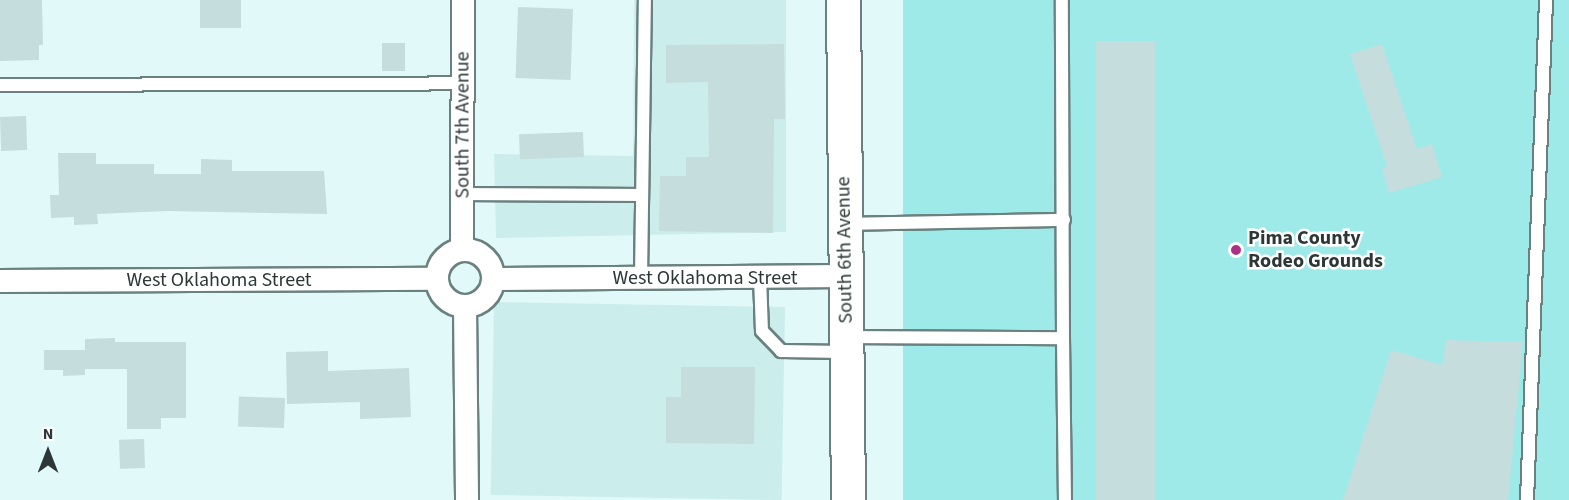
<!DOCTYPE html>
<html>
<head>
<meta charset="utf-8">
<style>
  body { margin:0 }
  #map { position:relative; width:1569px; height:500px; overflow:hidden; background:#e1faf9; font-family:"Source Sans 3",sans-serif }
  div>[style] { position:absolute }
  .built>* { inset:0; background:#cbedec; transform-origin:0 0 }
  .green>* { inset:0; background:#9eeae8; transform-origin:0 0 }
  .building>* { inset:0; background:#c5dddc; transform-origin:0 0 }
  .roads { filter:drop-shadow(2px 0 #6a8180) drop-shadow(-2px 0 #6a8180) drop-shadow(0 2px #6a8180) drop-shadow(0 -2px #6a8180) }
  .service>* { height:12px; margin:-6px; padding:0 6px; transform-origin:6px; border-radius:6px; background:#fff }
  .minor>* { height:22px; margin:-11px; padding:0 11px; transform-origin:11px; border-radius:11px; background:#fff }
  .minor>.ring { margin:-11px; padding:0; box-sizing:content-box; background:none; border:22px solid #fff; border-radius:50% }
  .primary>* { height:33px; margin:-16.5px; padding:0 16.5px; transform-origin:16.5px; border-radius:16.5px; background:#fff }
  .dots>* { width:16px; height:16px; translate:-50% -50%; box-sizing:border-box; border:3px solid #fff; border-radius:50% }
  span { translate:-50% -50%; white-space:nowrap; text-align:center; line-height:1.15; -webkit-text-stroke:5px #fff; paint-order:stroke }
  .street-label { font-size:20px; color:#2d3737 }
  .poi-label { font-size:20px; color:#2d3737; font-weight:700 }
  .left { translate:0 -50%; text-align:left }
  .north { position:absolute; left:18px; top:422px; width:60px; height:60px; -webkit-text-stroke:4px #fff; paint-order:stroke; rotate:0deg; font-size:16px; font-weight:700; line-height:24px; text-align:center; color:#2d3737 }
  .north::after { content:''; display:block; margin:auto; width:21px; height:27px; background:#2d3737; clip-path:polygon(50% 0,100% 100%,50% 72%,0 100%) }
</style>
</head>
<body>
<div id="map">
  <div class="built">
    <i style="clip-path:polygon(634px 0,786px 0,786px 232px,496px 238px,494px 154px,633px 156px)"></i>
    <i style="left:785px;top:307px;width:193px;height:291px;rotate:91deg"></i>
  </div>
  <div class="green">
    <i style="left:903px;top:0;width:666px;height:500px"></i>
  </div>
  <div class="building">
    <i style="clip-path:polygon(0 0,42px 0,43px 45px,39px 45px,39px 60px,0 61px)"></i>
    <i style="left:200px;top:0;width:41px;height:28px"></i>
    <i style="left:573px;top:9px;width:71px;height:55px;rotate:92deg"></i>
    <i style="left:1096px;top:41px;width:59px;height:459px"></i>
    <i style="left:382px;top:43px;width:23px;height:28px"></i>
    <i style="clip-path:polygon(784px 44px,785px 119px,774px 119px,773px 233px,659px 231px,660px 176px,686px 176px,686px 157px,709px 157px,708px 82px,666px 83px,666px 45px)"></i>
    <i style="clip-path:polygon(1382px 44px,1417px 149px,1432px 144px,1442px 177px,1389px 193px,1382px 168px,1387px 166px,1350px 54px)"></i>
    <i style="left:26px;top:116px;width:34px;height:26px;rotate:88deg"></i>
    <i style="left:583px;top:132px;width:25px;height:64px;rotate:88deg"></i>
    <i style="clip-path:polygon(58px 153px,96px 153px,96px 164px,154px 164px,154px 174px,201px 174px,201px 159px,232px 160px,232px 171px,324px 171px,327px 214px,167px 211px,97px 214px,98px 224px,74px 225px,74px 217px,51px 218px,50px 195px,59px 195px)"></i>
    <i style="clip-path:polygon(115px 338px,115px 342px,186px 342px,186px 418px,161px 418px,161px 429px,127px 429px,127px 369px,85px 369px,85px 375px,63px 376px,63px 370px,44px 370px,44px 350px,85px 350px,85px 339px)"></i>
    <i style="clip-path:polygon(1446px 340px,1523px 342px,1508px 500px,1343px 500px,1391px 350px,1442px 365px)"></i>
    <i style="clip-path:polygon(328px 351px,328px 371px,409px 368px,411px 417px,360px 419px,360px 402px,287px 404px,286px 352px)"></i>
    <i style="clip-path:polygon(681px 367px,755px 367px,754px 444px,666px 443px,666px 397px,681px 397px)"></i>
    <i style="left:285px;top:398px;width:30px;height:46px;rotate:92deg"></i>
    <i style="left:144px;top:439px;width:29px;height:25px;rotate:88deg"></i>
  </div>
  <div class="roads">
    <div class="service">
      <i style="left:0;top:85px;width:463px;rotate:-0.2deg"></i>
      <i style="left:463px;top:194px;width:177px;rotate:0.3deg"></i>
      <i style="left:846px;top:224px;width:218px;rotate:-1.1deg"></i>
      <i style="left:760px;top:277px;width:54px;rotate:87.9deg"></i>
      <i style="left:762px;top:331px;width:28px;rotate:46deg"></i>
      <i style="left:781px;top:351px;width:64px;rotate:0.9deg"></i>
      <i style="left:641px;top:278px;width:278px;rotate:-89.2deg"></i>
      <i style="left:847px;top:337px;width:216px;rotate:0.3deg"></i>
      <i style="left:1063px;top:338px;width:338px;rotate:-90.2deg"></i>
      <i style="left:1063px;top:338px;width:162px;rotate:89.3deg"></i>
      <i style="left:1527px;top:500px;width:500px;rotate:-87.82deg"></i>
    </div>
    <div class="minor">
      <i style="left:462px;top:250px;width:250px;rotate:-89.8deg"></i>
      <i class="ring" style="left:437px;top:250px;width:34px;height:34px"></i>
      <i style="left:494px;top:279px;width:351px;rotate:-0.5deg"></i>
      <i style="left:0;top:281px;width:437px;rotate:-0.3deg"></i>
      <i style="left:465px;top:306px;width:194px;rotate:89.4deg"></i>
    </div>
    <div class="primary">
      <i style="left:843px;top:0;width:500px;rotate:89.43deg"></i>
    </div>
  </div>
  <div class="dots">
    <i style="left:1236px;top:250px;background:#ac3185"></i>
  </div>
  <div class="street-label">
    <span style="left:463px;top:125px;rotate:-90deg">South 7th Avenue</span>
    <span style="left:845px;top:250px;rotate:-91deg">South 6th Avenue</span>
    <span style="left:705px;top:278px">West Oklahoma Street</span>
    <span style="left:219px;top:280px">West Oklahoma Street</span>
  </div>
  <div class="poi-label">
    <span class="left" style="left:1248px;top:250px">Pima County<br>Rodeo Grounds</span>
  </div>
  <div class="north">N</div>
</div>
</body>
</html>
